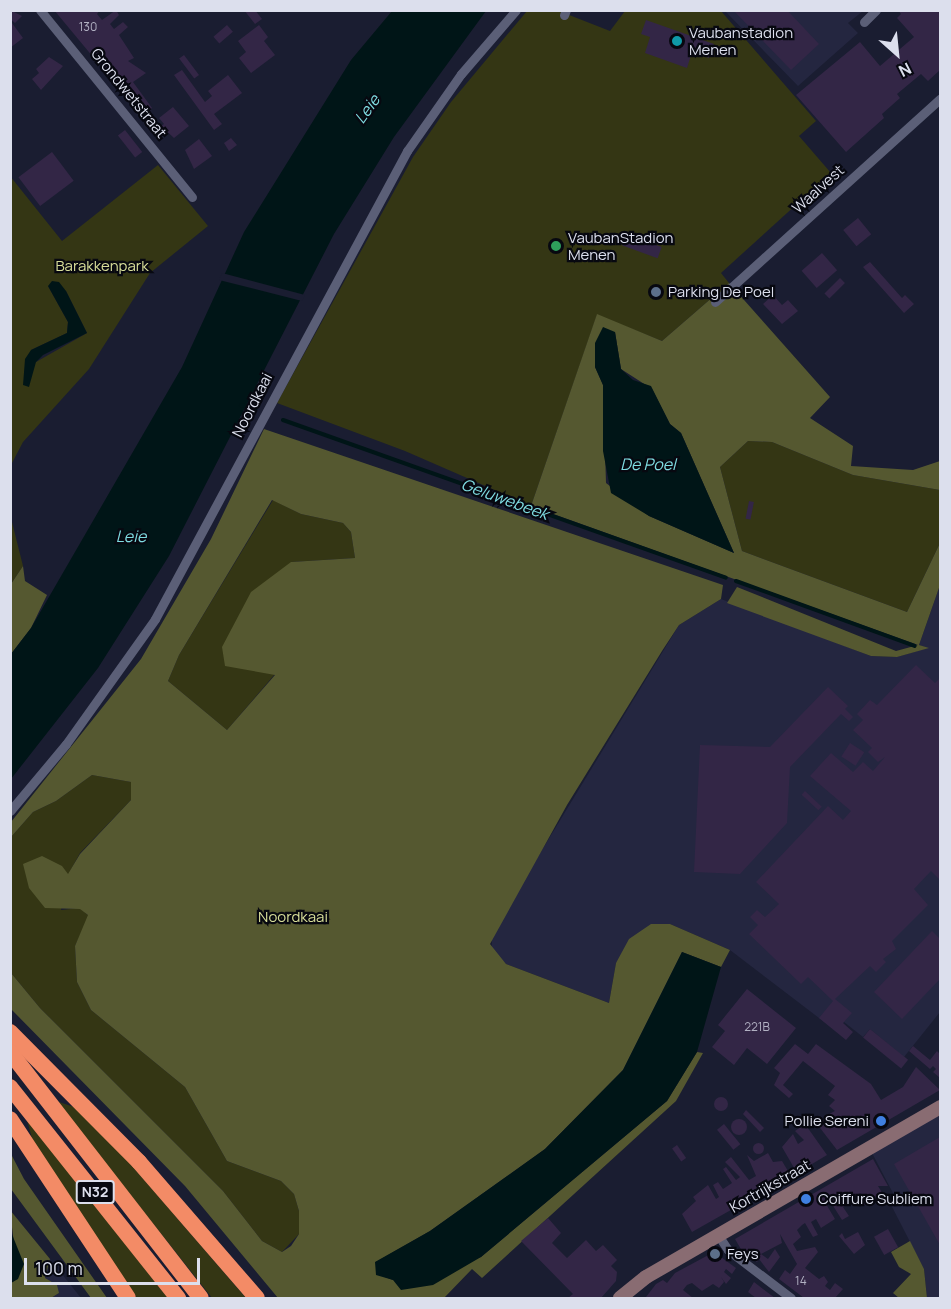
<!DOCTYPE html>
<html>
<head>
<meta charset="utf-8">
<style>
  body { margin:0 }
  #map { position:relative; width:951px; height:1309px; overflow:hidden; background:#1a1d31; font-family:Manrope,sans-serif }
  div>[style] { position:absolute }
  .built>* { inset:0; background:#242640 }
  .green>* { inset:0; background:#343614 }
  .forest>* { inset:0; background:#555830 }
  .water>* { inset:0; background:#001517 }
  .pier>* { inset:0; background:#1a1d31 }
  .stream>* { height:4px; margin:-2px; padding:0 2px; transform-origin:2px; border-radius:2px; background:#001517 }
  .building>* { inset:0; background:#332646; transform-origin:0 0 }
  .round { border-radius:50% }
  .street>* { height:9px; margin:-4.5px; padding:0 4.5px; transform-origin:4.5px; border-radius:4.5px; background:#5b5f77 }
  .secondary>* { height:14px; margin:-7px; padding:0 7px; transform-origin:7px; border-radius:7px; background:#896c72 }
  .highway>* { height:16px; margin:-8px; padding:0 8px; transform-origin:8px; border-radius:8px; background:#f38b66 }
  .dots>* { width:16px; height:16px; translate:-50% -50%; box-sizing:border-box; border:3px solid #070810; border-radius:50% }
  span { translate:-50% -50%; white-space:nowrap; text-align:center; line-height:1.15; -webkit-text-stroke:4.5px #070810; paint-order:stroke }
  .number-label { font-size:12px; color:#b2b1c3 }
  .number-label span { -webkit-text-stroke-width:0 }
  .shield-label span { padding:2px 4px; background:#070810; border:2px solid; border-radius:4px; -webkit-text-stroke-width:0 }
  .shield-label { font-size:14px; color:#dcdfed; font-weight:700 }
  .poi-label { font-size:15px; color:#dcdfed }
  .left { translate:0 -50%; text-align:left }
  .right { translate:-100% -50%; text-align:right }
  .street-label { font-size:15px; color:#dcdfed }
  .park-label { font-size:15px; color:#d8de99 }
  .water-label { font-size:16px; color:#7fdce2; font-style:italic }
  .frame { position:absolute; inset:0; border:12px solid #dcdfed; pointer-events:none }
  .north { position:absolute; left:867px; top:24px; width:60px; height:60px; -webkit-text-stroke:4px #070810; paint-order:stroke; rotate:153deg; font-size:16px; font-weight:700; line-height:24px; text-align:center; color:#dcdfed }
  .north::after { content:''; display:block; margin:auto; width:21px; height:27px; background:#dcdfed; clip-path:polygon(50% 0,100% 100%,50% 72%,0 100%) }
  .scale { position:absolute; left:24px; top:1258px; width:176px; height:27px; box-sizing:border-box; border:3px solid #dcdfed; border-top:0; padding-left:8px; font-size:18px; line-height:21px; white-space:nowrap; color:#dcdfed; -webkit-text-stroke:4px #070810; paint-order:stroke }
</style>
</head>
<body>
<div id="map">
  <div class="built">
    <i style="clip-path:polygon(725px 11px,863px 11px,848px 23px,858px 33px,798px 86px)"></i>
    <i style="clip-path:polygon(940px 585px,940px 1012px,904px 1057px,870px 1029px,863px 1037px,844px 1022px,836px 1031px,730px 950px,670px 924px,616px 963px,609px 1003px,506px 964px,492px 951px,492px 938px,517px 891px,679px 625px,721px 599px,871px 656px,897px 657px,927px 648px,919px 645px)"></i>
    <i style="clip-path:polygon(940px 1113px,940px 1298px,927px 1298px,924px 1269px,889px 1201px,895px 1197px,871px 1151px)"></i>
    <i style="clip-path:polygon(50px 1259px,81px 1298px,51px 1298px,59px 1293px,44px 1278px)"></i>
  </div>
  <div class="green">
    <i style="clip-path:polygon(527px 11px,559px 11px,610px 31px,625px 11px,721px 11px,816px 121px,799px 136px,831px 173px,721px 273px,729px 283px,662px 341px,597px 315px,531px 506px,405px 451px,277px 403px,413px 157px,451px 102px)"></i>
    <i style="clip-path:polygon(evenodd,158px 165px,208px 226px,150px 273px,89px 369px,23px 442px,11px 465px,10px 176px,62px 241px,158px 165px,48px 286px,66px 291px,87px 333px,36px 362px,31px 350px,67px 333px,68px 322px,48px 286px)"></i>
    <i style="clip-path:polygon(748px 441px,772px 442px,853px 475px,940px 490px,940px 543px,907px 612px,742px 551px,720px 467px)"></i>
    <i style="clip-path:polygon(273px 500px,301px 514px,343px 523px,351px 532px,355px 558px,291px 562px,275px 674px,227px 730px,168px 681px,179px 655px)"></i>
    <i style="clip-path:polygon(10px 514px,23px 566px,11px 584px,10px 584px)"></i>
    <i style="clip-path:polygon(92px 775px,131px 782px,131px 800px,80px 853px,68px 875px,61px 910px,80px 908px,89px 916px,75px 946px,77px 982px,91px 1010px,185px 1087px,227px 1161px,281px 1181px,294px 1194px,299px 1211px,299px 1234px,282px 1252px,262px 1241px,223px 1191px,40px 1008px,11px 973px,11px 837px,33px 812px,56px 801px)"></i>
    <i style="clip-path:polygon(56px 1101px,74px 1107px,127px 1160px,246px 1298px,212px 1298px)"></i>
    <i style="clip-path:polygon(27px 1120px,168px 1298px,137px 1298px,33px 1142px)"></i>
  </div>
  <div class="forest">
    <i style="clip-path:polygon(evenodd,729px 283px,830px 397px,810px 418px,853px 446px,851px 466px,913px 470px,940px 461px,940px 490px,853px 475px,772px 442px,748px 441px,720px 467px,742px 551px,907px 612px,940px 543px,940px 585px,919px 645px,929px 648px,897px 657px,871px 656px,727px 603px,737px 587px,896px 651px,918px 645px,531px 506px,597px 314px,662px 341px,729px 283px,615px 332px,621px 369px,652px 389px,670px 424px,681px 433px,734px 553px,649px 516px,606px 483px,603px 385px,595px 367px,596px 357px,615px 332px)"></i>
    <i style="clip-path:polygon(evenodd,264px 429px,723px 585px,721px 599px,679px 625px,662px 651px,567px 805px,490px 944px,506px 964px,609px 1003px,616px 963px,629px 939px,651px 924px,670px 924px,730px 950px,721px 967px,682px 952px,623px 1070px,545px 1149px,430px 1231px,376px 1262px,385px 1277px,393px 1280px,481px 1257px,667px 1101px,697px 1052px,703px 1053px,676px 1101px,482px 1278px,472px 1269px,444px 1298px,278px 1298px,185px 1186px,11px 1009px,11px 973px,40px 1008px,223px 1191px,262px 1241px,282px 1252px,291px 1246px,299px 1234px,299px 1211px,294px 1194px,281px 1181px,227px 1161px,185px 1087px,91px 1010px,77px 982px,75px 946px,88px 915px,80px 909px,45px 908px,29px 888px,23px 864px,42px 856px,62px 866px,68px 874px,80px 854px,131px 800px,131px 782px,92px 775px,56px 801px,33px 812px,11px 837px,11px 822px,141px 659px,211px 539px,264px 429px,272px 500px,301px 514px,343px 523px,351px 532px,355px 558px,291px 562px,251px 592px,222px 647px,225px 666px,275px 675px,227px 730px,168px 681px,179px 655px,272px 500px)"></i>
    <i style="clip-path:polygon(23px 566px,25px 581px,47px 595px,31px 628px,11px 654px,11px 584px)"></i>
    <i style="clip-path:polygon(11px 1154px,24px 1179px,107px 1298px,91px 1298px,11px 1189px)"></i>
    <i style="clip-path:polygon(10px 1210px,50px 1259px,45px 1278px,57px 1285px,59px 1293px,51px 1298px,11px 1298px,11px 1283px,18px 1278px)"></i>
    <i style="clip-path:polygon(910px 1241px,924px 1269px,927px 1298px,899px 1298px,893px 1293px,911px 1274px,899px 1267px,891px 1252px)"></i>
  </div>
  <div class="water">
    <i style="clip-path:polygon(392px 11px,486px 11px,394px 137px,334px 234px,169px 556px,98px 668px,11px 779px,11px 654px,31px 628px,182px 367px,244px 232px,351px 60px)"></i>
    <i style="clip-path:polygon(52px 281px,59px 282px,66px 291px,87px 333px,43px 355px,36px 362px,29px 387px,23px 385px,25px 359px,31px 350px,67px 333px,68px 322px,48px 286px)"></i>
    <i style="clip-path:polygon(603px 327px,615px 332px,621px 369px,633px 380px,651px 386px,670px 424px,681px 433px,734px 553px,649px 516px,611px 493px,603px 451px,603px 385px,595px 367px,595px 343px)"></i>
    <i style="clip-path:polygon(682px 952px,721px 967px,697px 1052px,667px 1101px,481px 1257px,433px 1285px,401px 1290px,393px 1280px,376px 1275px,375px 1262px,430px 1231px,545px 1149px,623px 1070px)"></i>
    <i style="clip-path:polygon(11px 1232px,24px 1264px,18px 1279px,11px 1283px)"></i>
  </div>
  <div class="pier">
    <i style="clip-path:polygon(222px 273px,305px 295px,302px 301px,219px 280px)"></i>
  </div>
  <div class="stream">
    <i style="left:241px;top:405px;width:15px;rotate:16deg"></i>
    <i style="left:283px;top:420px;width:470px;rotate:19.6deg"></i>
    <i style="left:736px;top:581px;width:190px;rotate:20deg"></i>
  </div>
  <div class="building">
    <i style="clip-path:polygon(10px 10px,22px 16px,15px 23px,10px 19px)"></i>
    <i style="clip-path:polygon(54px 10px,100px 10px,97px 14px,102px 20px,116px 10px,119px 15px,110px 24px,114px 29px,123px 22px,128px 27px,119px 35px,134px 58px,128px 61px,146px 73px,133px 82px,152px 108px,142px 116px)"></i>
    <i style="clip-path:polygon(244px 10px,255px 10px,262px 19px,255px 24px)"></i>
    <i style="clip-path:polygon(733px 10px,787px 10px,819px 44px,791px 70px)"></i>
    <i style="clip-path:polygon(898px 10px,940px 10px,940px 70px,928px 81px,921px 74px,897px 94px,900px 98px,882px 114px,884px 118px,846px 152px,796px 95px,860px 42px,880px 66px,914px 37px,897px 18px,901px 14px)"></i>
    <i style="clip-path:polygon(646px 20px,714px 44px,709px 58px,692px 52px,687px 68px,645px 53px,650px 37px,641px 34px)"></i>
    <i style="clip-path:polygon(12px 23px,23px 38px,10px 48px,10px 25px)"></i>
    <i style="left:227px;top:25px;width:9px;height:18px;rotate:49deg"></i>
    <i style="clip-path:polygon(259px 25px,268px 37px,264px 41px,275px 55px,251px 73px,239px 58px,246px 52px,238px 41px)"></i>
    <i style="left:184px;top:55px;width:25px;height:6px;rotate:53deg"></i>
    <i style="clip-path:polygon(49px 57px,63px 66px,41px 90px,32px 79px,39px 73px,36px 69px)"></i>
    <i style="clip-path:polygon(182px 70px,205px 102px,212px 96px,208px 91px,228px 75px,242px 93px,214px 114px,222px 124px,214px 130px,174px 75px)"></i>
    <i style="clip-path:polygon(173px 107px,189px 126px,174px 138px,161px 126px,164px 124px,159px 118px)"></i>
    <i style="left:125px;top:130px;width:28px;height:9px;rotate:52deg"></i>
    <i style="clip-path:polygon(231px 138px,237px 145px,229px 151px,224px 143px)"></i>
    <i style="clip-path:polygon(199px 139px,212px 156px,194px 169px,185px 150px)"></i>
    <i style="left:52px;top:152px;width:36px;height:42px;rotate:53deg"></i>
    <i style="left:858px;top:218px;width:21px;height:19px;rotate:51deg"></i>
    <i style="left:626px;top:234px;width:38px;height:12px;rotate:20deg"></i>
    <i style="left:822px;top:253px;width:23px;height:27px;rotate:49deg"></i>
    <i style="clip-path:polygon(870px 262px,902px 298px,905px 295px,914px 304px,904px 313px,863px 267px)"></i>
    <i style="left:840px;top:278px;width:7px;height:22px;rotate:45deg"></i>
    <i style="clip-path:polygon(773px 295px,782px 305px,788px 300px,798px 311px,782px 324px,763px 304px)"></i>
    <i style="left:749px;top:501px;width:5px;height:18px;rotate:11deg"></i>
    <i style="clip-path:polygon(916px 665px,935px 683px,940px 678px,940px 880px,931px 871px,914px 889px,928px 905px,892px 941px,896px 949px,883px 959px,886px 962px,876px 972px,870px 966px,835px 999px,852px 1013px,843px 1023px,853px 1032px,846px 1040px,819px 1018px,833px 1001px,808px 977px,801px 984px,749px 934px,758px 925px,750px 917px,757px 910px,765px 917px,779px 904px,756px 882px,828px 806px,843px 820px,851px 811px,810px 776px,831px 753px,853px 772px,863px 762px,873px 771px,885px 757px,878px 762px,868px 752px,872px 748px,853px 730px,863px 720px,857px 714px,870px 700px,877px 705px)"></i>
    <i style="clip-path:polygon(828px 687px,848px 706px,845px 709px,853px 717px,849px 721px,841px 714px,790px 767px,787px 823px,740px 874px,694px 872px,700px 745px,770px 747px)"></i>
    <i style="left:850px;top:743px;width:17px;height:16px;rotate:33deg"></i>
    <i style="left:805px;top:791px;width:23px;height:5px;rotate:43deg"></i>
    <i style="clip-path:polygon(932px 931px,940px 939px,940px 979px,902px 1019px,874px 992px)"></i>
    <i style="clip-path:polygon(747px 989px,796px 1028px,767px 1064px,747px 1048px,734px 1065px,712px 1047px,725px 1031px,718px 1025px)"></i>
    <i style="left:870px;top:1029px;width:49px;height:11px;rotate:39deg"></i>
    <i style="clip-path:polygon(795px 1044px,808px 1054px,816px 1044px,871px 1084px,881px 1100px,903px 1087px,916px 1067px,940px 1090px,837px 1150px,817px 1124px,822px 1119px,825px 1122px,825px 1116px,835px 1111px,829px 1106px,835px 1100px,828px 1095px,835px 1086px,803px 1061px,783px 1085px,793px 1094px,789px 1098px,774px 1085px,780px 1073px,774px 1068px)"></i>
    <i style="clip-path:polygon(913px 1046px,930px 1060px,937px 1051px,940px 1054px,940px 1078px,933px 1072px,936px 1069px,933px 1066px,930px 1069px,909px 1051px)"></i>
    <i class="round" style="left:714px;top:1097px;width:14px;height:14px"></i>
    <i style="clip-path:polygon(746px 1110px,764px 1128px,760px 1132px,743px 1114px)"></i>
    <i class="round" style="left:731px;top:1119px;width:16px;height:16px"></i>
    <i style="left:724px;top:1124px;width:26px;height:9px;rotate:51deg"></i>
    <i style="clip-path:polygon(805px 1124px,827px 1155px,797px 1173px,782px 1147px,793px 1134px,798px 1144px,804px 1140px,795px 1131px)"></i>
    <i style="clip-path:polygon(940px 1137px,940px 1245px,894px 1164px)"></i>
    <i class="round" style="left:752.5px;top:1142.5px;width:11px;height:11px"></i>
    <i style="left:677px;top:1145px;width:16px;height:6px;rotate:55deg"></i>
    <i style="clip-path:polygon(768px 1153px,773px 1162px,782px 1161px,791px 1176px,692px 1232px,682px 1214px,696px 1201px,693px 1197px,708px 1185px,716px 1199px,719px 1197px,713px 1185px,718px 1182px,723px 1189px,732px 1183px,723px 1169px,726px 1167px,736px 1180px,740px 1177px,725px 1162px,731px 1157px,749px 1180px,756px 1176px,747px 1155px,754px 1161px)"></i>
    <i style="clip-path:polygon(873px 1159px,888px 1186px,878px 1186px,883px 1194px,862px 1206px,856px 1195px,852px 1197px,854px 1201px,843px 1207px,849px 1216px,842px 1220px,830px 1201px,826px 1204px,835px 1219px,821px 1228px,816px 1219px,811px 1222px,818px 1235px,813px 1237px,805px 1223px,802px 1225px,797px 1230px,801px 1237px,793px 1244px,797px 1251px,815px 1247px,818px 1252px,805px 1268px,819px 1279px,824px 1276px,828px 1282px,825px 1286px,830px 1290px,835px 1283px,843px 1289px,835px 1298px,804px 1298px,779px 1279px,785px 1270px,790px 1274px,797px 1264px,780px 1234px,782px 1243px,761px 1254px,768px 1259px,775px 1249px,780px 1257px,769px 1272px,759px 1259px,757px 1262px,742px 1251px,735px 1239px)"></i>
    <i style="clip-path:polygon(548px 1218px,561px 1233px,552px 1243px,567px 1258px,586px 1240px,596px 1251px,603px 1245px,617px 1260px,611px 1266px,617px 1272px,616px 1281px,601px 1298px,568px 1298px,573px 1294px,521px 1241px)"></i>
    <i style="left:888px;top:1229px;width:21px;height:16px;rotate:61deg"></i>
    <i style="clip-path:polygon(858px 1232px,865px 1245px,854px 1254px,839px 1236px,842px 1233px,845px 1239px)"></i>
    <i style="clip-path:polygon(714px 1252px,736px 1268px,732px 1274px,726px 1269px,724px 1272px,731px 1278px,726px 1284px,721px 1277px,724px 1282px,719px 1288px,713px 1284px,702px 1291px,692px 1283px,687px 1285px,683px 1290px,693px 1298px,646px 1297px,656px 1284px,663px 1280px,667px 1283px,675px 1273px)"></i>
    <i style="clip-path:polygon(754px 1282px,763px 1289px,775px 1298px,756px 1298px,748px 1292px)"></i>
  </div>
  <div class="street">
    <i style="left:40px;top:10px;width:241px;rotate:50.9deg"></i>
    <i style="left:564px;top:15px;width:5px;rotate:-68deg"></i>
    <i style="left:864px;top:22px;width:17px;rotate:-45deg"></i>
    <i style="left:715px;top:302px;width:303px;rotate:-42.1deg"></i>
    <i style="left:10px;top:811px;width:87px;rotate:-50.1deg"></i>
    <i style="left:66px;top:744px;width:153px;rotate:-54.5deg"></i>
    <i style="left:155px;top:619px;width:532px;rotate:-61.7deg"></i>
    <i style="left:407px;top:151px;width:94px;rotate:-55deg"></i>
    <i style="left:461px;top:74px;width:84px;rotate:-49.3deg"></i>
    <i style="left:718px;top:1235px;width:18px;rotate:56deg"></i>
    <i style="left:728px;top:1250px;width:79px;rotate:37.3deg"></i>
  </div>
  <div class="secondary">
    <i style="left:620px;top:1298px;width:33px;rotate:-39deg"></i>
    <i style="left:646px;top:1277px;width:340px;rotate:-30deg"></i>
  </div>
  <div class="highway">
    <i style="left:10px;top:1032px;width:183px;rotate:45.2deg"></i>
    <i style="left:139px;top:1162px;width:180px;rotate:49.1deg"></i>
    <i style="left:10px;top:1052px;width:311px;rotate:52.2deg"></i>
    <i style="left:10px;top:1087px;width:270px;rotate:51.5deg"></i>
    <i style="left:10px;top:1119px;width:214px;rotate:56.6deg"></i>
  </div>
  <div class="dots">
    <i style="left:677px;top:41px;background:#0f9aa8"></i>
    <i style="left:556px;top:246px;background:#2e9e5b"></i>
    <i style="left:656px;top:292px;background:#5c6f8a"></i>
    <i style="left:881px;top:1121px;background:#3f7fe0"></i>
    <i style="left:806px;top:1199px;background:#3f7fe0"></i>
    <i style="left:715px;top:1254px;background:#5c6f8a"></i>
  </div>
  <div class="number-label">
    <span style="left:88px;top:27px">130</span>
    <span style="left:757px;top:1027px">221B</span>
    <span style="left:801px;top:1281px">14</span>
  </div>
  <div class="shield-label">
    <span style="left:95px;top:1192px">N32</span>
  </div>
  <div class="poi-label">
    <span class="left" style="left:689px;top:41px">Vaubanstadion<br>Menen</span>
    <span class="left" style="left:568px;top:246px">VaubanStadion<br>Menen</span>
    <span class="left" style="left:668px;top:292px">Parking De Poel</span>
    <span class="right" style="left:869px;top:1121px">Pollie Sereni</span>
    <span class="left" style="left:818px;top:1199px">Coiffure Subliem</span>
    <span class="left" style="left:727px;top:1254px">Feys</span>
  </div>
  <div class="street-label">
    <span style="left:129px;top:93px;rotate:51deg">Grondwetstraat</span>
    <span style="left:818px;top:189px;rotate:-42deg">Waalvest</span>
    <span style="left:252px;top:405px;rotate:-63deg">Noordkaai</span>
    <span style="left:770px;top:1186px;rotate:-30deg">Kortrijkstraat</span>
  </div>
  <div class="park-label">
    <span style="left:102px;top:266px">Barakkenpark</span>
    <span style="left:293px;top:917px">Noordkaai</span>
  </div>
  <div class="water-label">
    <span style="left:367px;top:109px;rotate:-54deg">Leie</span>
    <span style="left:648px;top:464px">De Poel</span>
    <span style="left:505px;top:499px;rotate:20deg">Geluwebeek</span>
    <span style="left:131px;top:536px">Leie</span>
  </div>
  <div class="frame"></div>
  <div class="north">N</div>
  <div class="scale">100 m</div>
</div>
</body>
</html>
